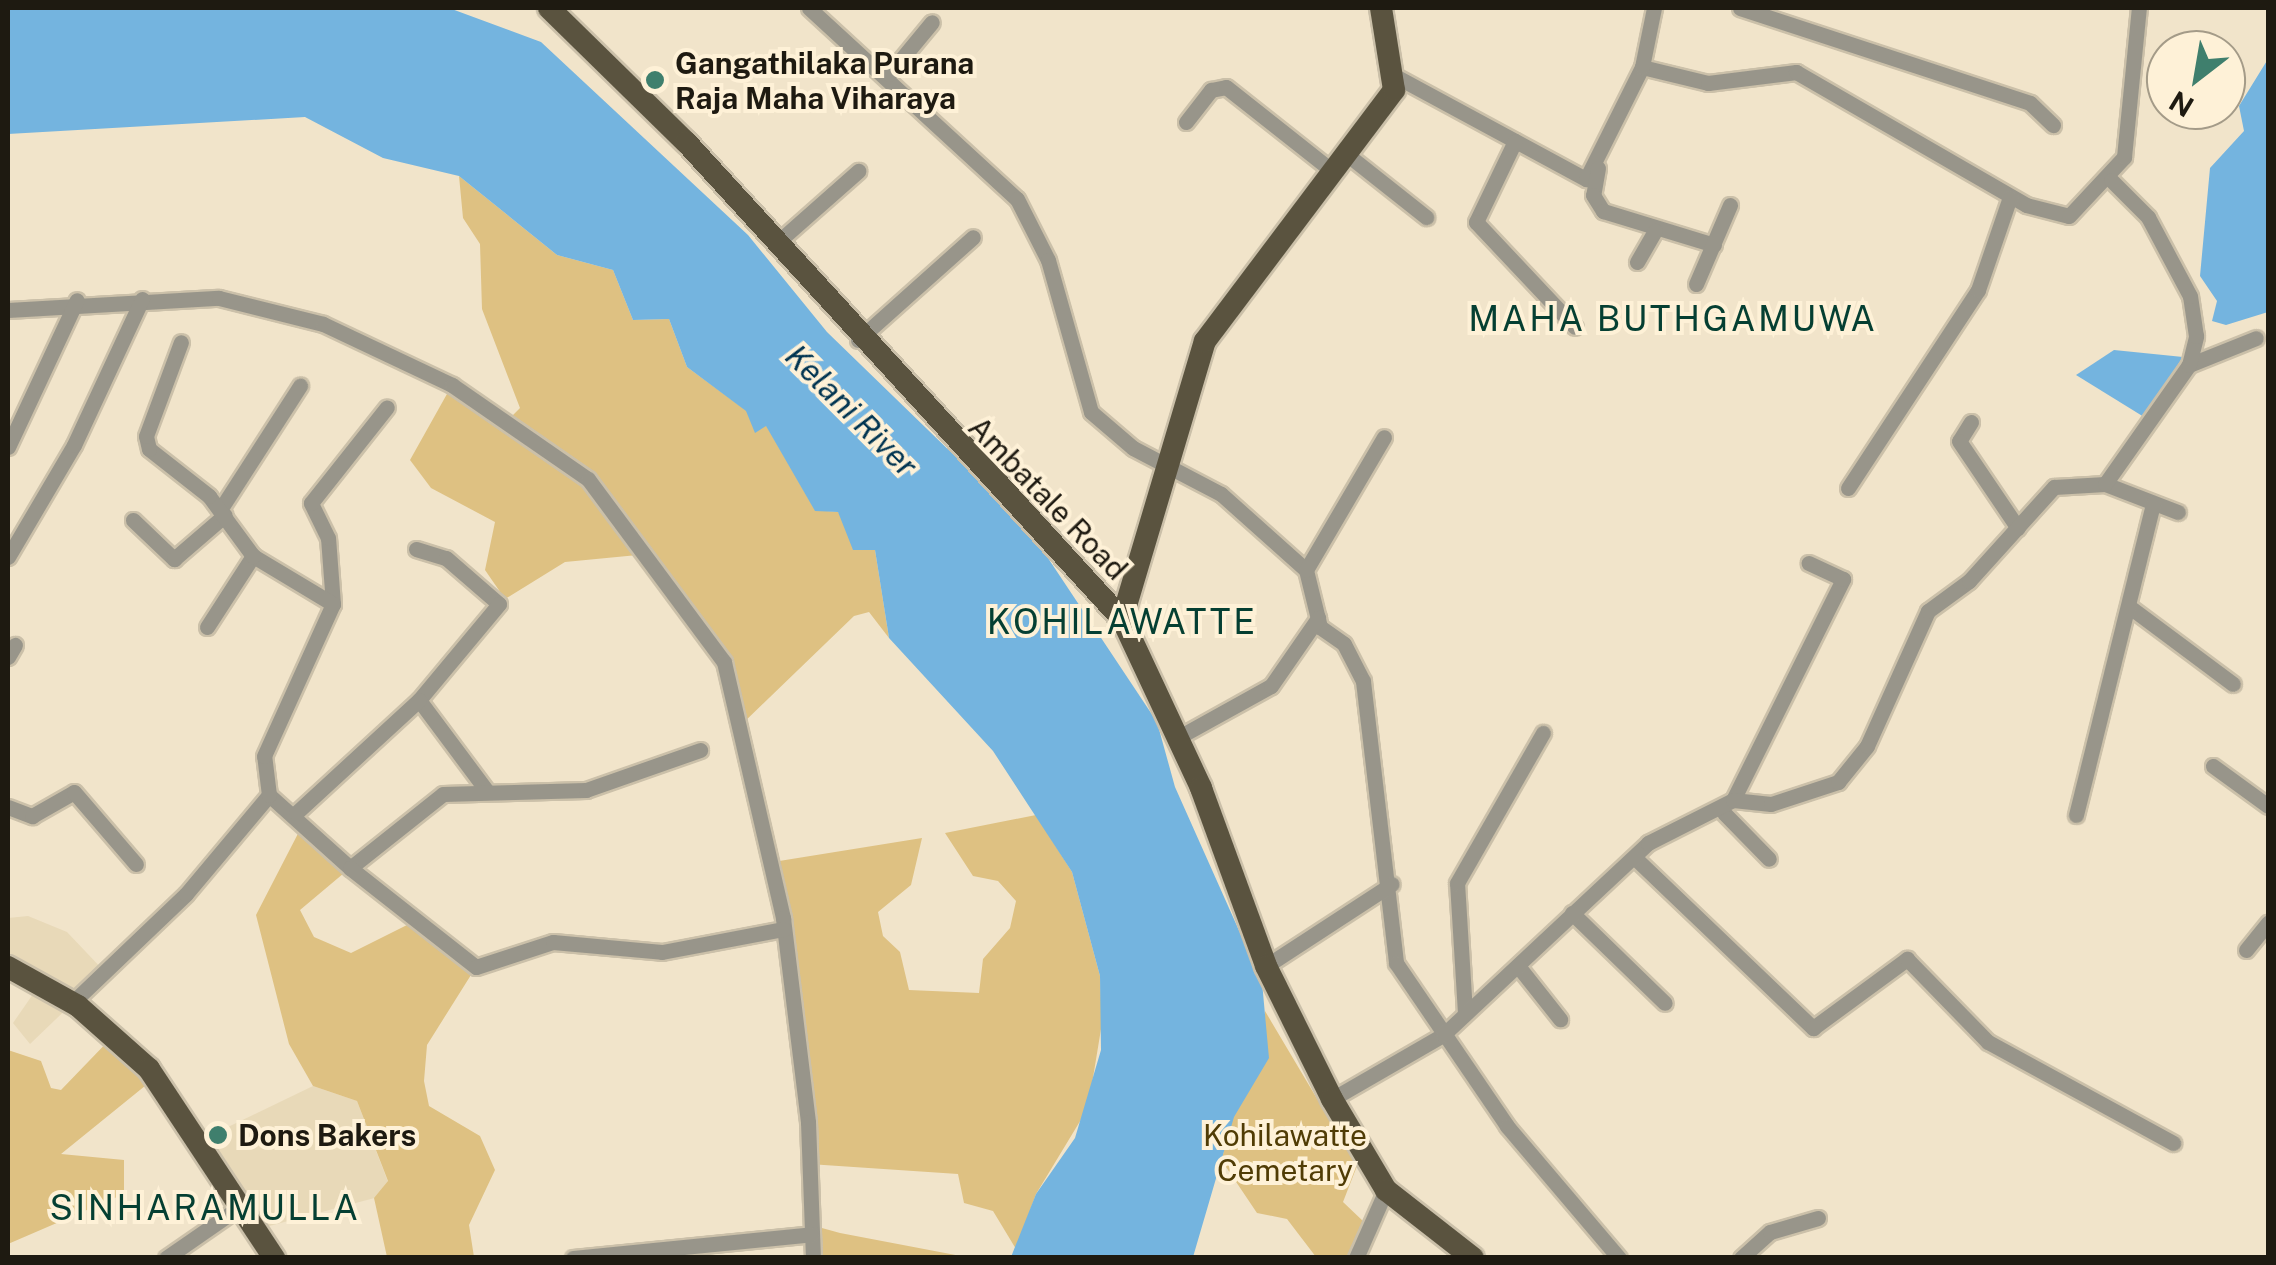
<!DOCTYPE html>
<html>
<head>
<meta charset="utf-8">
<style>
  body { margin:0 }
  #map { position:relative; width:2276px; height:1265px; overflow:hidden; background:#f1e4ca; font-family:"Public Sans",sans-serif }
  div>[style] { position:absolute }
  .built>* { inset:0; background:#e8d9b8 }
  .green>* { inset:0; background:#dec182 }
  .water>* { inset:0; background:#74b4df }
  .roads { filter:drop-shadow(2px 0 #cbc0a9) drop-shadow(-2px 0 #cbc0a9) drop-shadow(0 2px #cbc0a9) drop-shadow(0 -2px #cbc0a9) }
  .minor>* { height:15px; margin:-7.5px; padding:0 7.5px; transform-origin:7.5px; border-radius:7.5px; background:#98958a }
  .primary>* { height:22px; margin:-11px; padding:0 11px; transform-origin:11px; border-radius:11px; background:#5a533f }
  .dots>* { width:28px; height:28px; translate:-50% -50%; box-sizing:border-box; border:5px solid #fef1d7; border-radius:50% }
  span { translate:-50% -50%; white-space:nowrap; text-align:center; line-height:1.15; -webkit-text-stroke:8px #fef1d7; paint-order:stroke }
  .poi-label { font-size:30px; color:#1e1a11; font-weight:700 }
  .left { translate:0 -50%; text-align:left }
  .street-label { font-size:30px; color:#1e1a11 }
  .park-label { font-size:30px; color:#503c05 }
  .water-label { font-size:32px; color:#003451; font-style:italic }
  .quarter-label { font-size:35px; color:#053f32; letter-spacing:2.5px }
  .frame { position:absolute; inset:0; border:10px solid #1e1a11; pointer-events:none }
  .north { position:absolute; left:2146px; top:30px; width:100px; height:100px; box-sizing:border-box; background:#fef1d7; border:2px solid #a49b88; border-radius:50%; rotate:211deg; font-size:28px; font-weight:700; line-height:40px; text-align:center; color:#1e1a11 }
  .north::after { content:''; display:block; margin:auto; width:35px; height:45px; background:#3f7f6d; clip-path:polygon(50% 0,100% 100%,50% 72%,0 100%) }
</style>
</head>
<body>
<div id="map">
  <div class="built">
    <i style="clip-path:polygon(28px 916px,67px 932px,105px 972px,30px 1044px,13px 1023px,40px 984px,8px 967px,8px 918px)"></i>
    <i style="clip-path:polygon(313px 1086px,357px 1101px,388px 1182px,382px 1196px,258px 1229px,203px 1139px)"></i>
  </div>
  <div class="green">
    <i style="clip-path:polygon(459px 176px,557px 255px,613px 270px,633px 320px,669px 319px,687px 367px,766px 425px,815px 510px,838px 512px,875px 550px,889px 638px,869px 612px,854px 616px,740px 726px,724px 662px,648px 554px,565px 562px,505px 599px,485px 570px,495px 522px,431px 488px,410px 460px,452px 385px,509px 419px,520px 408px,482px 309px,480px 244px,463px 218px)"></i>
    <i style="clip-path:polygon(1036px 815px,1072px 872px,1100px 976px,1102px 1023px,1088px 1108px,1036px 1194px,1016px 1249px,993px 1211px,964px 1203px,958px 1174px,809px 1164px,773px 862px,922px 838px,911px 885px,878px 912px,883px 936px,900px 952px,909px 990px,979px 993px,983px 959px,1010px 928px,1016px 901px,998px 881px,973px 876px,945px 833px)"></i>
    <i style="clip-path:polygon(304px 822px,350px 868px,300px 910px,314px 937px,351px 953px,411px 923px,476px 967px,427px 1045px,424px 1081px,429px 1106px,480px 1136px,495px 1170px,469px 1225px,474px 1257px,387px 1257px,374px 1198px,388px 1181px,357px 1101px,313px 1086px,289px 1044px,256px 915px)"></i>
    <i style="clip-path:polygon(1265px 1011px,1357px 1166px,1343px 1202px,1364px 1222px,1348px 1257px,1316px 1257px,1287px 1219px,1257px 1213px,1222px 1161px,1229px 1117px,1264px 1058px)"></i>
    <i style="clip-path:polygon(115px 1034px,156px 1077px,61px 1154px,124px 1160px,124px 1194px,8px 1244px,8px 1050px,41px 1061px,51px 1088px,61px 1090px)"></i>
    <i style="clip-path:polygon(811px 1225px,840px 1233px,966px 1257px,813px 1257px)"></i>
  </div>
  <div class="water">
    <i style="clip-path:polygon(8px 8px,449px 8px,541px 42px,748px 235px,827px 332px,1026px 525px,1157px 722px,1175px 787px,1262px 982px,1269px 1058px,1234px 1117px,1193px 1257px,1011px 1257px,1036px 1194px,1075px 1138px,1101px 1050px,1100px 976px,1072px 872px,993px 751px,889px 638px,875px 550px,853px 550px,838px 512px,815px 511px,766px 426px,755px 433px,746px 411px,687px 367px,669px 319px,633px 320px,613px 270px,557px 255px,459px 176px,383px 158px,305px 117px,8px 134px)"></i>
    <i style="clip-path:polygon(2268px 59px,2268px 312px,2226px 325px,2212px 321px,2217px 301px,2200px 276px,2210px 168px,2244px 131px,2239px 106px)"></i>
    <i style="clip-path:polygon(2114px 350px,2183px 357px,2144px 417px,2076px 375px)"></i>
  </div>
  <div class="roads">
    <div class="minor">
      <i style="left:809px;top:8px;width:282px;rotate:42.6deg"></i>
      <i style="left:1017px;top:199px;width:68px;rotate:63.1deg"></i>
      <i style="left:1048px;top:260px;width:158px;rotate:74.2deg"></i>
      <i style="left:1091px;top:412px;width:55px;rotate:40.6deg"></i>
      <i style="left:1133px;top:448px;width:99px;rotate:27.6deg"></i>
      <i style="left:1221px;top:494px;width:114px;rotate:41.8deg"></i>
      <i style="left:1306px;top:570px;width:59px;rotate:76.2deg"></i>
      <i style="left:1320px;top:627px;width:29px;rotate:35deg"></i>
      <i style="left:1344px;top:644px;width:42px;rotate:62.8deg"></i>
      <i style="left:1363px;top:681px;width:284px;rotate:83.3deg"></i>
      <i style="left:1396px;top:963px;width:197px;rotate:55.7deg"></i>
      <i style="left:1507px;top:1126px;width:173px;rotate:49.7deg"></i>
      <i style="left:1740px;top:8px;width:305px;rotate:18.1deg"></i>
      <i style="left:2030px;top:103px;width:32px;rotate:44deg"></i>
      <i style="left:1642px;top:67px;width:68px;rotate:13.6deg"></i>
      <i style="left:1708px;top:83px;width:89px;rotate:-7.1deg"></i>
      <i style="left:1796px;top:72px;width:266px;rotate:30deg"></i>
      <i style="left:2026px;top:205px;width:44px;rotate:14.3deg"></i>
      <i style="left:2069px;top:216px;width:81px;rotate:-47deg"></i>
      <i style="left:2124px;top:157px;width:150px;rotate:-84.3deg"></i>
      <i style="left:889px;top:74px;width:67px;rotate:-50.4deg"></i>
      <i style="left:1397px;top:77px;width:215px;rotate:28.4deg"></i>
      <i style="left:1586px;top:179px;width:125px;rotate:-63.4deg"></i>
      <i style="left:1642px;top:67px;width:60px;rotate:-78.5deg"></i>
      <i style="left:1186px;top:122px;width:41px;rotate:-52deg"></i>
      <i style="left:1211px;top:90px;width:15px;rotate:-11deg"></i>
      <i style="left:1226px;top:87px;width:132px;rotate:38.3deg"></i>
      <i style="left:1515px;top:141px;width:90px;rotate:115.7deg"></i>
      <i style="left:1476px;top:222px;width:144px;rotate:46.7deg"></i>
      <i style="left:1344px;top:152px;width:105px;rotate:38.4deg"></i>
      <i style="left:1598px;top:168px;width:27px;rotate:100deg"></i>
      <i style="left:1593px;top:195px;width:19px;rotate:58deg"></i>
      <i style="left:1603px;top:211px;width:116px;rotate:17deg"></i>
      <i style="left:779px;top:241px;width:106px;rotate:-41.5deg"></i>
      <i style="left:1637px;top:262px;width:36px;rotate:-60deg"></i>
      <i style="left:1696px;top:284px;width:86px;rotate:-66.7deg"></i>
      <i style="left:8px;top:310px;width:211px;rotate:-3.3deg"></i>
      <i style="left:219px;top:298px;width:107px;rotate:14deg"></i>
      <i style="left:323px;top:324px;width:143px;rotate:25.3deg"></i>
      <i style="left:452px;top:385px;width:165px;rotate:34.7deg"></i>
      <i style="left:588px;top:479px;width:228px;rotate:53.4deg"></i>
      <i style="left:724px;top:662px;width:263px;rotate:77deg"></i>
      <i style="left:783px;top:918px;width:206px;rotate:83deg"></i>
      <i style="left:808px;top:1122px;width:136px;rotate:87.9deg"></i>
      <i style="left:858px;top:340px;width:154px;rotate:-41.8deg"></i>
      <i style="left:2189px;top:365px;width:72px;rotate:-21.9deg"></i>
      <i style="left:1971px;top:422px;width:22px;rotate:122deg"></i>
      <i style="left:1959px;top:441px;width:105px;rotate:55.9deg"></i>
      <i style="left:8px;top:447px;width:162px;rotate:-64.9deg"></i>
      <i style="left:2105px;top:484px;width:78px;rotate:21deg"></i>
      <i style="left:1848px;top:488px;width:237px;rotate:-56.7deg"></i>
      <i style="left:1978px;top:290px;width:98px;rotate:-71deg"></i>
      <i style="left:220px;top:510px;width:148px;rotate:-57.2deg"></i>
      <i style="left:133px;top:520px;width:57px;rotate:43.6deg"></i>
      <i style="left:174px;top:559px;width:67px;rotate:-40.8deg"></i>
      <i style="left:416px;top:549px;width:31px;rotate:17deg"></i>
      <i style="left:446px;top:558px;width:70px;rotate:41deg"></i>
      <i style="left:499px;top:604px;width:125px;rotate:129.8deg"></i>
      <i style="left:419px;top:700px;width:112px;rotate:53.3deg"></i>
      <i style="left:8px;top:557px;width:130px;rotate:-59.5deg"></i>
      <i style="left:74px;top:445px;width:161px;rotate:-65deg"></i>
      <i style="left:1306px;top:570px;width:154px;rotate:-59.6deg"></i>
      <i style="left:333px;top:604px;width:66px;rotate:-94.3deg"></i>
      <i style="left:328px;top:538px;width:39px;rotate:-116deg"></i>
      <i style="left:311px;top:503px;width:122px;rotate:-51.6deg"></i>
      <i style="left:2131px;top:608px;width:127px;rotate:36.7deg"></i>
      <i style="left:207px;top:627px;width:85px;rotate:-57.1deg"></i>
      <i style="left:8px;top:657px;width:14px;rotate:-60deg"></i>
      <i style="left:1177px;top:738px;width:107px;rotate:-29deg"></i>
      <i style="left:1271px;top:686px;width:83px;rotate:-55.3deg"></i>
      <i style="left:2213px;top:766px;width:68px;rotate:36deg"></i>
      <i style="left:269px;top:795px;width:109px;rotate:42deg"></i>
      <i style="left:350px;top:868px;width:119px;rotate:-38.5deg"></i>
      <i style="left:443px;top:794px;width:143px;rotate:-1.6deg"></i>
      <i style="left:586px;top:790px;width:121px;rotate:-19.3deg"></i>
      <i style="left:1733px;top:800px;width:247px;rotate:-63.5deg"></i>
      <i style="left:1843px;top:579px;width:38px;rotate:-155deg"></i>
      <i style="left:8px;top:807px;width:26px;rotate:21deg"></i>
      <i style="left:32px;top:816px;width:48px;rotate:-29.7deg"></i>
      <i style="left:74px;top:792px;width:95px;rotate:49.3deg"></i>
      <i style="left:296px;top:813px;width:167px;rotate:-42.6deg"></i>
      <i style="left:1724px;top:813px;width:64px;rotate:45.6deg"></i>
      <i style="left:2076px;top:815px;width:321px;rotate:-76.1deg"></i>
      <i style="left:1634px;top:857px;width:248px;rotate:43.7deg"></i>
      <i style="left:1813px;top:1028px;width:117px;rotate:-36.3deg"></i>
      <i style="left:1907px;top:959px;width:116px;rotate:45.7deg"></i>
      <i style="left:1988px;top:1042px;width:211px;rotate:28.6deg"></i>
      <i style="left:350px;top:868px;width:160px;rotate:38.2deg"></i>
      <i style="left:476px;top:967px;width:81px;rotate:-18deg"></i>
      <i style="left:553px;top:942px;width:109px;rotate:5.2deg"></i>
      <i style="left:662px;top:952px;width:124px;rotate:-10.7deg"></i>
      <i style="left:1572px;top:913px;width:129px;rotate:44.1deg"></i>
      <i style="left:2246px;top:950px;width:35px;rotate:-51deg"></i>
      <i style="left:1266px;top:966px;width:150px;rotate:-33.1deg"></i>
      <i style="left:1518px;top:966px;width:68px;rotate:51.6deg"></i>
      <i style="left:73px;top:1002px;width:156px;rotate:-43.7deg"></i>
      <i style="left:186px;top:894px;width:129px;rotate:-50deg"></i>
      <i style="left:269px;top:795px;width:39px;rotate:-97deg"></i>
      <i style="left:264px;top:756px;width:167px;rotate:-65.6deg"></i>
      <i style="left:333px;top:604px;width:93px;rotate:-149deg"></i>
      <i style="left:253px;top:556px;width:74px;rotate:-126.3deg"></i>
      <i style="left:209px;top:496px;width:76px;rotate:-141.9deg"></i>
      <i style="left:149px;top:449px;width:13px;rotate:-103deg"></i>
      <i style="left:146px;top:436px;width:100px;rotate:-69.6deg"></i>
      <i style="left:1465px;top:1013px;width:130px;rotate:-93.5deg"></i>
      <i style="left:1457px;top:883px;width:173px;rotate:-60.2deg"></i>
      <i style="left:1332px;top:1099px;width:128px;rotate:-30deg"></i>
      <i style="left:1443px;top:1035px;width:281px;rotate:-43.1deg"></i>
      <i style="left:1648px;top:843px;width:95px;rotate:-26.8deg"></i>
      <i style="left:1733px;top:800px;width:38px;rotate:6deg"></i>
      <i style="left:1771px;top:804px;width:71px;rotate:-18.2deg"></i>
      <i style="left:1838px;top:782px;width:46px;rotate:-51.1deg"></i>
      <i style="left:1867px;top:746px;width:148px;rotate:-65.7deg"></i>
      <i style="left:1928px;top:611px;width:51px;rotate:-36.2deg"></i>
      <i style="left:1969px;top:581px;width:127px;rotate:-47.9deg"></i>
      <i style="left:2054px;top:487px;width:51px;rotate:-3.4deg"></i>
      <i style="left:2105px;top:484px;width:146px;rotate:-54.8deg"></i>
      <i style="left:2189px;top:365px;width:30px;rotate:-76deg"></i>
      <i style="left:2196px;top:336px;width:40px;rotate:-98.5deg"></i>
      <i style="left:2190px;top:296px;width:89px;rotate:-118deg"></i>
      <i style="left:2148px;top:217px;width:52px;rotate:-135deg"></i>
      <i style="left:166px;top:1258px;width:95px;rotate:-34.7deg"></i>
      <i style="left:573px;top:1258px;width:240px;rotate:-5.7deg"></i>
      <i style="left:1356px;top:1258px;width:74px;rotate:-66.2deg"></i>
      <i style="left:1741px;top:1258px;width:39px;rotate:-42deg"></i>
      <i style="left:1770px;top:1232px;width:50px;rotate:-16.3deg"></i>
    </div>
    <div class="primary">
      <i style="left:549px;top:8px;width:192px;rotate:44.4deg"></i>
      <i style="left:686px;top:142px;width:646px;rotate:47.57deg"></i>
      <i style="left:1122px;top:619px;width:187px;rotate:64.9deg"></i>
      <i style="left:1201px;top:788px;width:189px;rotate:69.9deg"></i>
      <i style="left:1266px;top:966px;width:148px;rotate:63.6deg"></i>
      <i style="left:1332px;top:1099px;width:106px;rotate:59.3deg"></i>
      <i style="left:1386px;top:1190px;width:110px;rotate:38deg"></i>
      <i style="left:1122px;top:619px;width:290px;rotate:-73.4deg"></i>
      <i style="left:1205px;top:341px;width:314px;rotate:-53deg"></i>
      <i style="left:1394px;top:90px;width:83px;rotate:-99deg"></i>
      <i style="left:8px;top:967px;width:80px;rotate:29.1deg"></i>
      <i style="left:78px;top:1006px;width:95px;rotate:41.6deg"></i>
      <i style="left:149px;top:1069px;width:227px;rotate:56.5deg"></i>
    </div>
  </div>
  <div class="dots">
    <i style="left:655px;top:80px;background:#3f7f6d"></i>
    <i style="left:218px;top:1135px;background:#3f7f6d"></i>
  </div>
  <div class="poi-label">
    <span class="left" style="left:675px;top:80px">Gangathilaka Purana<br>Raja Maha Viharaya</span>
    <span class="left" style="left:238px;top:1135px">Dons Bakers</span>
  </div>
  <div class="street-label">
    <span style="left:1048px;top:498px;rotate:46deg">Ambatale Road</span>
  </div>
  <div class="park-label">
    <span style="left:1285px;top:1152px">Kohilawatte<br>Cemetary</span>
  </div>
  <div class="water-label">
    <span style="left:851px;top:411px;rotate:45deg">Kelani River</span>
  </div>
  <div class="quarter-label">
    <span style="left:1673px;top:319px">MAHA BUTHGAMUWA</span>
    <span style="left:1122px;top:622px">KOHILAWATTE</span>
    <span style="left:205px;top:1208px">SINHARAMULLA</span>
  </div>
  <div class="frame"></div>
  <div class="north">N</div>
</div>
</body>
</html>
